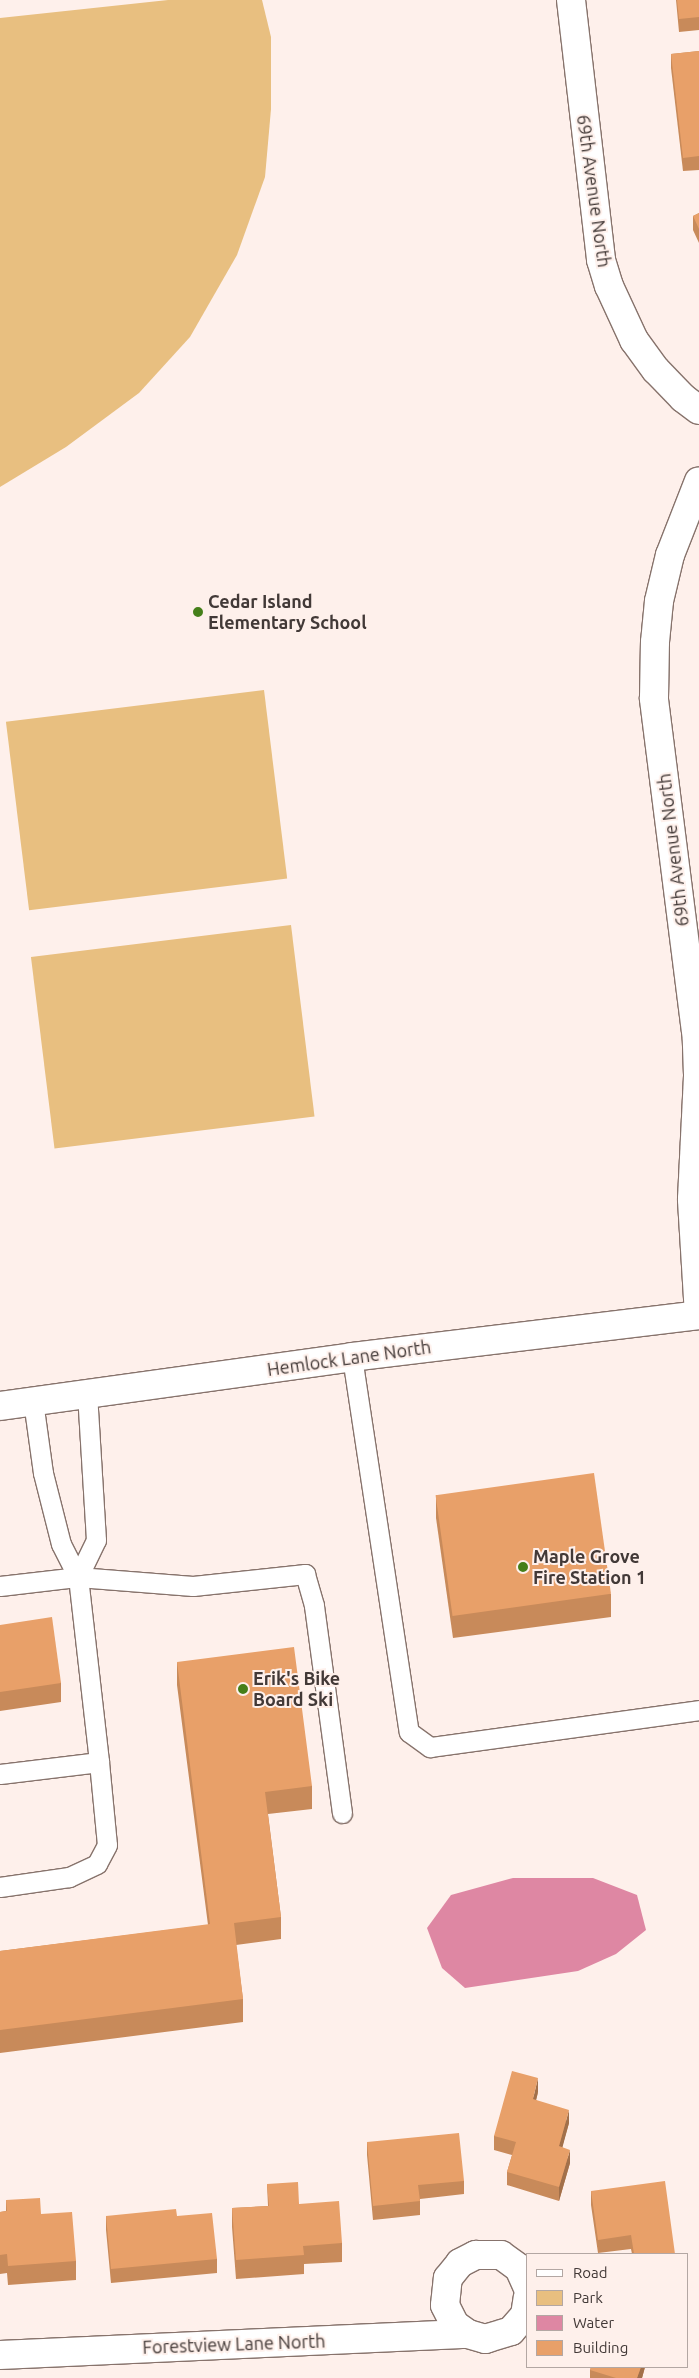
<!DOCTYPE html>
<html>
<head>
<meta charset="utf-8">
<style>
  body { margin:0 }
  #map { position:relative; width:699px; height:2378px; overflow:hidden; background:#fef0eb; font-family:Ubuntu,sans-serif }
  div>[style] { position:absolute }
  .green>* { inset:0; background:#e8bf80; transform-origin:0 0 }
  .water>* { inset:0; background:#de87a3 }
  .roads { filter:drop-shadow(1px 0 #87736c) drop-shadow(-1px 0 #87736c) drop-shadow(0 1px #87736c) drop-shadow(0 -1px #87736c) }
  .lane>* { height:19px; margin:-9.5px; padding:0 9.5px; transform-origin:9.5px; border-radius:9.5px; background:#fff }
  .street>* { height:28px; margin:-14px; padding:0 14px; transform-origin:14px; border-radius:14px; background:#fff }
  .secondary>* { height:28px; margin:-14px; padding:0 14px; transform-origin:14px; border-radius:14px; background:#fff }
  .wall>* { inset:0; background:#c88a5a }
  .shaded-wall>* { inset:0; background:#a2704a }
  .building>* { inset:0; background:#e8a069; transform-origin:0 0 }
  .dots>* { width:14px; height:14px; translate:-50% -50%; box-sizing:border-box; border:2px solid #fef0eb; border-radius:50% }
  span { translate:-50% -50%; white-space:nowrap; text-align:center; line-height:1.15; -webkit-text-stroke:4px #fef0eb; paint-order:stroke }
  .street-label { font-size:18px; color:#423937 }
  .poi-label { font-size:18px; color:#423937; font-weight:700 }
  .left { translate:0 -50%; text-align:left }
  .legend { position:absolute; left:526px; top:2253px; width:162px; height:115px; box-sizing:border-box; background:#fef0eb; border:1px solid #b3a7a3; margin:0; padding:6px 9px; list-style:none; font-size:15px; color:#423937 }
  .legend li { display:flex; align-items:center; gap:10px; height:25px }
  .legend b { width:25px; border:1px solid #b3a7a3 }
</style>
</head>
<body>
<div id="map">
  <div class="green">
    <i style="clip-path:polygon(168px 0,262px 0,271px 37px,271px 109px,265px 177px,237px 255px,190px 337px,139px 393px,66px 447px,0 487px,0 18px)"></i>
    <i style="left:264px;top:690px;width:190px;height:260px;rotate:83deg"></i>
    <i style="left:291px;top:925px;width:193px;height:262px;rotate:83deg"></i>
  </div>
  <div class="water">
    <i style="clip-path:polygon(513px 1878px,593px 1878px,637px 1895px,646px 1930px,616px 1954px,578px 1971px,465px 1988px,442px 1968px,427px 1928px,451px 1895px)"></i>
  </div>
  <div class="roads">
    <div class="lane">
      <i style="left:352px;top:1357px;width:379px;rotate:81.4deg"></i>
      <i style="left:409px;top:1732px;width:26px;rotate:36deg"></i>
      <i style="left:430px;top:1747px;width:272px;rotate:-7.8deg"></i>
      <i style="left:33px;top:1401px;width:73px;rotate:82.1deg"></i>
      <i style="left:43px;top:1473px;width:73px;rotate:75.8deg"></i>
      <i style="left:61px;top:1544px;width:37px;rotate:63deg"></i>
      <i style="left:78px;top:1577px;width:186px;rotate:83.5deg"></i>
      <i style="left:78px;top:1577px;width:41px;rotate:-64.1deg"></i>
      <i style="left:96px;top:1540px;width:146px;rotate:-93.5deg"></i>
      <i style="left:0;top:1586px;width:79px;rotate:-6.6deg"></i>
      <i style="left:78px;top:1577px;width:115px;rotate:4.5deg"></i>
      <i style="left:193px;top:1586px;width:113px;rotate:-6.1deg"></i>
      <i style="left:305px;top:1574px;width:33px;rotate:74deg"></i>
      <i style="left:314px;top:1606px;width:209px;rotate:82.3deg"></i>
      <i style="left:0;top:1774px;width:100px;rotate:-6.9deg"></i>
      <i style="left:99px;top:1762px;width:83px;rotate:84.5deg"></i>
      <i style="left:107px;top:1845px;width:21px;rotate:118deg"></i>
      <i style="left:97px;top:1864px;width:31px;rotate:155deg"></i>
      <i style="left:69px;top:1877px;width:70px;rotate:171.8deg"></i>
    </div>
    <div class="street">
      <i style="left:571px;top:0;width:262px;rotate:83.4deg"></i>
      <i style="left:601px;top:260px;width:27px;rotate:73deg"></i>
      <i style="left:609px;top:286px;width:60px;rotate:65.2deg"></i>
      <i style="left:634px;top:340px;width:37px;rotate:54deg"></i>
      <i style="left:656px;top:370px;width:39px;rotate:46deg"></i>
      <i style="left:683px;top:398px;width:20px;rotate:37deg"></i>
      <i style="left:699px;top:1315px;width:116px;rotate:-93.5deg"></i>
      <i style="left:692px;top:1199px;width:124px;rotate:-87.2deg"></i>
      <i style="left:698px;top:1075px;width:35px;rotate:-92deg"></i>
      <i style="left:697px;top:1040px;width:345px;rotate:-97.2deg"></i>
      <i style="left:654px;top:698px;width:56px;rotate:-89deg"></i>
      <i style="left:655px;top:642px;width:41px;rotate:-84.4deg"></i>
      <i style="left:659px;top:601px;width:47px;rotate:-76.6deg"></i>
      <i style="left:670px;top:555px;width:79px;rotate:-68.6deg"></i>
      <i style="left:468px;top:2334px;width:16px;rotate:-145deg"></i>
      <i style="left:455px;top:2325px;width:22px;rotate:-117deg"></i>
      <i style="left:445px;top:2305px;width:27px;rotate:-84deg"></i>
      <i style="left:448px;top:2278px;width:19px;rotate:-51deg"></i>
      <i style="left:460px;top:2263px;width:18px;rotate:-27deg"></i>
      <i style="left:476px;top:2255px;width:25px"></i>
      <i style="left:501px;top:2255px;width:22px;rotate:36deg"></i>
      <i style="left:519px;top:2268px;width:22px;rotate:66deg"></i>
      <i style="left:0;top:2355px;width:468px;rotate:-2.6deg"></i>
      <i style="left:468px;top:2334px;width:18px;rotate:16deg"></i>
      <i style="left:485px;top:2339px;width:27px;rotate:-17deg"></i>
      <i style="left:511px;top:2331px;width:21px;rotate:-49deg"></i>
      <i style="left:525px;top:2315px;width:18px;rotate:-81deg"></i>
    </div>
    <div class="secondary">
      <i style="left:0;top:1406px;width:355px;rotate:-7.9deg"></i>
      <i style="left:352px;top:1357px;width:350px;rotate:-6.9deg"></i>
    </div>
  </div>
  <div class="wall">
    <i style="clip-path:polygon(676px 0,699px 0,699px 30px,679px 32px)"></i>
    <i style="clip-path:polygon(699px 51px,699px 170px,683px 171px,671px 68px,671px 54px)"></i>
    <i style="clip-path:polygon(699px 213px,699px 243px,693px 230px,693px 216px)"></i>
    <i style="clip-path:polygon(436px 1495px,611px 1594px,611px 1617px,453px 1638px,436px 1518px)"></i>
    <i style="clip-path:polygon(0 1625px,61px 1683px,61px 1702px,0 1711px)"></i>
    <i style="clip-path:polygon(177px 1662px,312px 1786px,312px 1809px,268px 1814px,281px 1917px,281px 1939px,236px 1945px,243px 1999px,243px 2022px,0 2053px,0 1951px,208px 1925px,177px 1685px)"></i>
    <i style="clip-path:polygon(538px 2092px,536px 2100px,569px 2123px,562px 2147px,570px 2163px,559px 2201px,507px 2185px,507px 2172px,512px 2155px,494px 2150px,494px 2136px)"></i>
    <i style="clip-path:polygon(367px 2142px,464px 2181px,464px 2194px,420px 2199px,420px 2215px,373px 2220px,367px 2155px)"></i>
    <i style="clip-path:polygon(267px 2184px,299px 2204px,342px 2243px,342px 2262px,304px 2264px,304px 2274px,236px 2279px,232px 2227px,232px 2208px,268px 2206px)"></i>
    <i style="clip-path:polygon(591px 2191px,675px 2254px,632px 2254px,631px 2249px,598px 2253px,591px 2205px)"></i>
    <i style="clip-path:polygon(6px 2200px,41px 2214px,76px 2261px,76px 2280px,8px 2285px,7px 2273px,0 2274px,0 2212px,6px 2211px)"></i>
    <i style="clip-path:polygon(106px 2216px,177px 2216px,217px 2259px,217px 2273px,111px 2283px,106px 2230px)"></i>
    <i style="clip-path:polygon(591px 2367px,645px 2367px,642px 2378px,590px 2378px,590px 2370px)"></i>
  </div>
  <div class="shaded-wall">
    <i style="clip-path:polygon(538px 2078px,538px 2092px,533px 2113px,533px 2099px)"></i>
    <i style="clip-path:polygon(569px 2110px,569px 2123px,559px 2160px,559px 2146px)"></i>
    <i style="clip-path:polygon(570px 2150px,570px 2163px,559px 2201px,559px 2187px)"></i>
    <i style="clip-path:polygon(641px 2367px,645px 2367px,642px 2378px,637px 2378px)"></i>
  </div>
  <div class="building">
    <i style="clip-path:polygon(677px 0,699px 0,699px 17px,679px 19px)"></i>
    <i style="clip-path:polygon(699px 51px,699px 156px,683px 158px,671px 54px)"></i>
    <i style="clip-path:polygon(699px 213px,699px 229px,693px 216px)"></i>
    <i style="left:594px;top:1473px;width:122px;height:160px;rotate:82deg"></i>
    <i style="clip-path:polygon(52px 1617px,61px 1683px,0 1692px,0 1625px)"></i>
    <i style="clip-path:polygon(294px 1647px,312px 1786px,265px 1792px,281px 1917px,234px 1923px,243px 1999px,0 2030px,0 1951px,210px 1924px,177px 1662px)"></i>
    <i style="clip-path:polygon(512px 2071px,538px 2078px,533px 2099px,569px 2110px,559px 2146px,570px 2150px,559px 2187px,507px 2172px,516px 2142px,494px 2136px)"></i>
    <i style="clip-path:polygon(459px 2133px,464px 2181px,418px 2185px,420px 2201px,373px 2206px,367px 2142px)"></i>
    <i style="clip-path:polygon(665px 2181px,675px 2254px,634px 2254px,631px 2235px,598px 2240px,591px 2191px)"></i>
    <i style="clip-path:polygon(298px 2182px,299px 2204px,339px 2201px,342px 2243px,303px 2246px,304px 2255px,236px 2260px,232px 2208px,269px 2206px,267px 2184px)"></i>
    <i style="clip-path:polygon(40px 2198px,41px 2214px,72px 2212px,76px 2261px,8px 2266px,7px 2254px,0 2255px,0 2212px,7px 2211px,6px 2200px)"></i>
    <i style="clip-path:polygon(176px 2209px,177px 2216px,212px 2213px,217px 2259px,111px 2269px,106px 2216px)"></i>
    <i style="clip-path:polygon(591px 2367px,641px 2367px,637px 2378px,616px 2378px,590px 2370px)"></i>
  </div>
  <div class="dots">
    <i style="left:198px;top:612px;background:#457f19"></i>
    <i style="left:523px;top:1567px;background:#457f19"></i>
    <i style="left:243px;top:1689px;background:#457f19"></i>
  </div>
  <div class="street-label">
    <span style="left:594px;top:191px;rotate:82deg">69th Avenue North</span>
    <span style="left:673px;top:850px;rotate:-97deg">69th Avenue North</span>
    <span style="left:349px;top:1358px;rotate:-8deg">Hemlock Lane North</span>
    <span style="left:234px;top:2344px;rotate:-2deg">Forestview Lane North</span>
  </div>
  <div class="poi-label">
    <span class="left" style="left:208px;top:612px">Cedar Island<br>Elementary School</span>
    <span class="left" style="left:533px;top:1567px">Maple Grove<br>Fire Station 1</span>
    <span class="left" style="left:253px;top:1689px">Erik's Bike<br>Board Ski</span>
  </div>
  <ul class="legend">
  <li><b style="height:6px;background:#fff"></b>Road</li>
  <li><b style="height:14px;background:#e8bf80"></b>Park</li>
  <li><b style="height:14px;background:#de87a3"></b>Water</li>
  <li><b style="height:14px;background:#e8a069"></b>Building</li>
  </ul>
</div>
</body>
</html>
